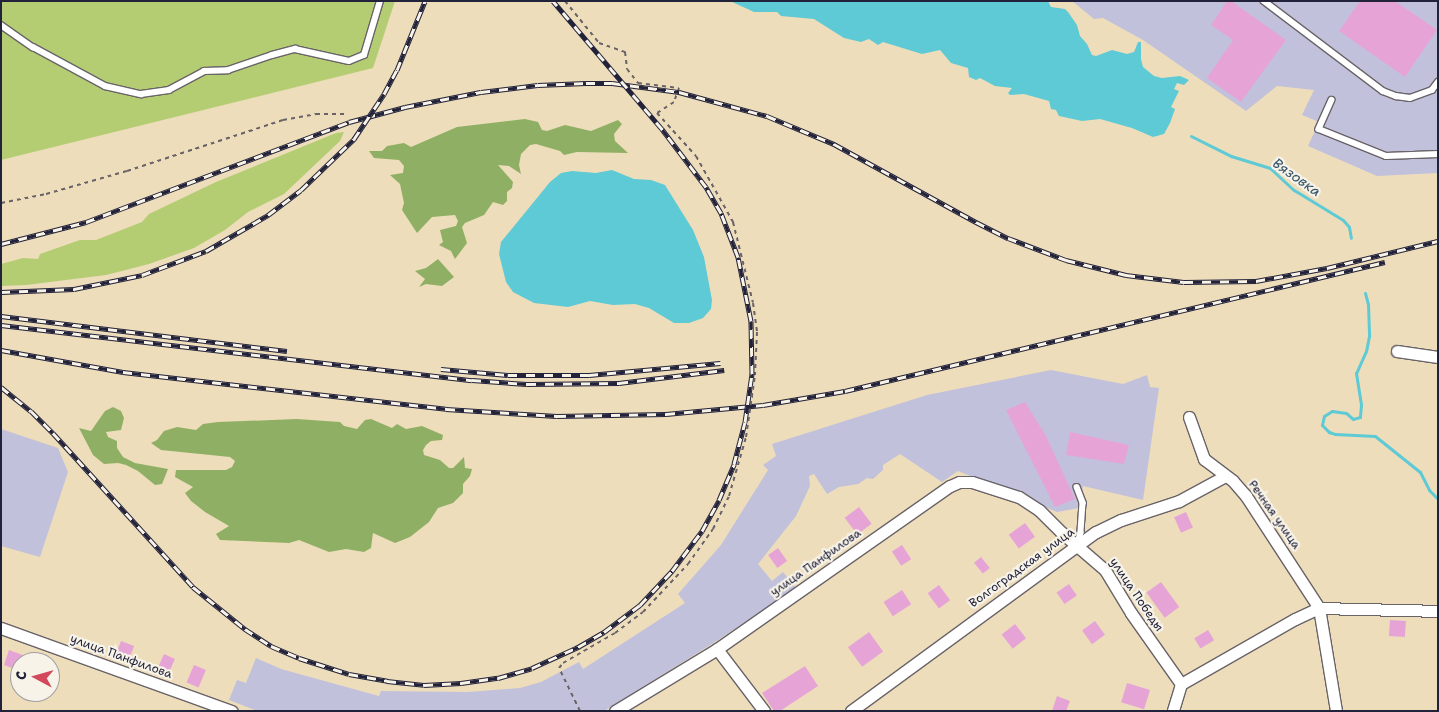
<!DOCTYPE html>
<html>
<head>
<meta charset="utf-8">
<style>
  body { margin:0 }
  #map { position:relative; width:1439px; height:712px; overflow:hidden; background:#edddbb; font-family:"Shantell Sans",sans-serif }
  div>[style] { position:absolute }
  .industrial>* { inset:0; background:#c2c1dc }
  .green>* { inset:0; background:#b4cd72 }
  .forest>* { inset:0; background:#8fb064 }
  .water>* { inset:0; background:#5ecad5 }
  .stream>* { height:3px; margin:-1.5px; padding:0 1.5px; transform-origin:1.5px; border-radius:1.5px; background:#5ecad5 }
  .building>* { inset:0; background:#e6a4d6; transform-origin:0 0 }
  .path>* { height:2px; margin-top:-1px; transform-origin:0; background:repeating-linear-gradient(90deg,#696368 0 4px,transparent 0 8px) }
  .roads { filter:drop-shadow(1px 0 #696368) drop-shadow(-1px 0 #696368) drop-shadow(0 1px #696368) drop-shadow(0 -1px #696368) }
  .lane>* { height:5.5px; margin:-2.75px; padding:0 2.75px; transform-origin:2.75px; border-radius:2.75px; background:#fff }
  .street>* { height:11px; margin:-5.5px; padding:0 5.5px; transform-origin:5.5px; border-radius:5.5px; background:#fff }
  .rail>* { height:5px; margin-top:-2.5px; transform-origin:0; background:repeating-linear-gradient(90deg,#f7f3e8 0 9px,#22223b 0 18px); box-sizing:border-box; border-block:1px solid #22223b }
  .path-bridge>* { height:2px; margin-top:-1px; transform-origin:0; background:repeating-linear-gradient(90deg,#696368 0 4px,transparent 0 8px) }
  span { translate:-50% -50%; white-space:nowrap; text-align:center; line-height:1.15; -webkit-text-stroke:4.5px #f7f3e8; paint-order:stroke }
  .street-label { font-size:12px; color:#22223b }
  .water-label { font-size:14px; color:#345469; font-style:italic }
  .frame { position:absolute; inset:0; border:2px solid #22223b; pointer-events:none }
  .north { position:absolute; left:10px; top:652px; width:50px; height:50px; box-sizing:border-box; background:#f7f3e8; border:1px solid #a29fa3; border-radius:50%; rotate:276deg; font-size:14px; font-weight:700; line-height:20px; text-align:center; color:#22223b }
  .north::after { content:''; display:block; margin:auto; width:18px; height:22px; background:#d1495b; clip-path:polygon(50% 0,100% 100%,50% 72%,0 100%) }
</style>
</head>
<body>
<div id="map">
  <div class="industrial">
    <i style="clip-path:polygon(1072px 1px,1438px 1px,1438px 173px,1377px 176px,1308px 146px,1319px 122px,1302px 115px,1314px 90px,1277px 86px,1246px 111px,1143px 40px,1103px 18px,1094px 19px)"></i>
    <i style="clip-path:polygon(1051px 370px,1123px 384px,1147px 375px,1150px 387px,1159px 388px,1143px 500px,1083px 486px,1079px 508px,1057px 512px,958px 471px,942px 482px,900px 454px,883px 465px,883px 470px,873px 479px,867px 478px,858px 484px,839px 487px,827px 494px,814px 474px,809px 476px,810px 486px,796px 516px,758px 564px,772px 581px,783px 572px,796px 588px,715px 642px,604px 711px,257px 711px,229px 700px,237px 680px,246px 683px,256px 658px,281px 669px,379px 696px,381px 691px,468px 692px,520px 688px,541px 682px,579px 662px,583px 669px,685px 603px,678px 594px,721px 545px,768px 470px,763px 465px,776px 456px,772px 444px,927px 395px)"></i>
    <i style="clip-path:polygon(1px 429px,58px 448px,68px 472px,40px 557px,1px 546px)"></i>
  </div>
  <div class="green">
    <i style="clip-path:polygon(1px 1px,395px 1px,373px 68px,1px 160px)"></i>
    <i style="clip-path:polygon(344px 132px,340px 141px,284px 194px,248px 212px,225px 230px,194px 248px,149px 264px,106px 275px,26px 285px,1px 286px,1px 264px,23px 258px,38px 259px,40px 254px,80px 240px,96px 240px,142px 222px,149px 214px,216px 182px,336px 133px)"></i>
  </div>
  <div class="forest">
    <i style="clip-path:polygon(525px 119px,538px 122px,542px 130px,547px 131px,565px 125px,591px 131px,618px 120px,622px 124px,614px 134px,615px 141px,628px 153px,577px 152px,564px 155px,560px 151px,536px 144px,530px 145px,521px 154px,519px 165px,521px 174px,509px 166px,498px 165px,513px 182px,512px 188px,507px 192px,507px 201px,503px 205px,493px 202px,484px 215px,465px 223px,462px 227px,467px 243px,455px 259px,451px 251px,439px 245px,443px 242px,440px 230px,456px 226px,458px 221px,455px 215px,432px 217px,417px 233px,402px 210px,404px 203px,400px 184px,390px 175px,403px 173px,404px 166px,399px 160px,374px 158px,369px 151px,382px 151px,387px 146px,404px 143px,411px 147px,457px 127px)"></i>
    <i style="clip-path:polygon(438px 259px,454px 277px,442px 286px,426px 284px,419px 287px,425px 279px,415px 271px,426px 268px)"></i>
    <i style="clip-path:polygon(113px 407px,121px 411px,124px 418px,121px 430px,106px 432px,108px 437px,117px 441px,117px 448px,123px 457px,135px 463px,168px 469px,162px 484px,155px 485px,138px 471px,126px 465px,118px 463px,104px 464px,93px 455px,79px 428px,91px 431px,105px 411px)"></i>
    <i style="clip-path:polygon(297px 419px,340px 422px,344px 426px,357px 429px,365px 420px,371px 419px,392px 428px,397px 424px,406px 429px,422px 426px,443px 435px,442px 440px,431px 441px,426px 445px,423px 450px,424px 455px,440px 460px,449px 468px,453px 468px,464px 457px,465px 468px,472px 469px,470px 476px,463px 484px,463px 493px,453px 503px,438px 508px,429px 522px,410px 537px,395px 543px,373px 533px,371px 548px,364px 552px,346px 549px,329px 552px,299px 540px,289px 543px,220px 540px,216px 534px,229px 526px,205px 512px,191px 501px,185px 493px,193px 487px,175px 477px,176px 470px,226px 470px,232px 467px,235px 461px,230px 457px,161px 450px,151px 443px,157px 440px,164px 431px,177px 427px,196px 430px,203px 424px,218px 422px)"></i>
  </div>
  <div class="water">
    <i style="clip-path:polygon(730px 1px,1048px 1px,1051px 7px,1065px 9px,1068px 12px,1077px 25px,1080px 36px,1087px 44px,1092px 55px,1096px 56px,1112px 50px,1127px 54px,1134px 52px,1138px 42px,1141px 42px,1141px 59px,1143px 67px,1154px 76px,1162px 78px,1180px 76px,1189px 80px,1184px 85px,1177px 83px,1174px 89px,1179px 91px,1171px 107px,1175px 109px,1170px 123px,1164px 134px,1153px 137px,1132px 128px,1100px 119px,1082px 121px,1059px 116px,1056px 110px,1051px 109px,1049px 101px,1024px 94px,1010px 95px,1008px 93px,1012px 88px,995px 86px,980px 78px,976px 80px,969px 77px,968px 68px,951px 63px,940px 50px,922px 54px,883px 42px,878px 45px,869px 39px,861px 42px,844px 38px,814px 19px,781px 16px,777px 12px,754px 12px)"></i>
    <i style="clip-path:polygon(612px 170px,634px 179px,651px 180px,665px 185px,693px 230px,704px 257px,712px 300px,711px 309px,703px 318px,689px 323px,674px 323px,649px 308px,635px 304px,613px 305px,590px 301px,568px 307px,534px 303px,513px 292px,506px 282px,499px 254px,501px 242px,550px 182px,561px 173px,572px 171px,596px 173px)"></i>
  </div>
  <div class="stream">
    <i style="left:1191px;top:136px;width:45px;rotate:26.6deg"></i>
    <i style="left:1231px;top:156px;width:41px;rotate:17.1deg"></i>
    <i style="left:1270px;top:168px;width:33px;rotate:43deg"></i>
    <i style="left:1294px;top:190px;width:57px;rotate:31.5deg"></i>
    <i style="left:1343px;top:220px;width:9px;rotate:49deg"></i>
    <i style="left:1349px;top:227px;width:11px;rotate:80deg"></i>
    <i style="left:1365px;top:293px;width:11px;rotate:75deg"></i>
    <i style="left:1368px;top:304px;width:32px;rotate:88deg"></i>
    <i style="left:1369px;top:336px;width:15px;rotate:101deg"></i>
    <i style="left:1366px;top:351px;width:24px;rotate:114deg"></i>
    <i style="left:1356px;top:373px;width:32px;rotate:81deg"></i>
    <i style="left:1361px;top:405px;width:12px;rotate:95deg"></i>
    <i style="left:1360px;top:417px;width:7px;rotate:164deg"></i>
    <i style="left:1353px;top:419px;width:9px;rotate:-139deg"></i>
    <i style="left:1346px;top:413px;width:14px;rotate:-172deg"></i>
    <i style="left:1332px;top:411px;width:9px;rotate:148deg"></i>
    <i style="left:1324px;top:416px;width:9px;rotate:103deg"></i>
    <i style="left:1322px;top:425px;width:10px;rotate:45deg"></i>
    <i style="left:1329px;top:432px;width:6px;rotate:18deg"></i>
    <i style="left:1335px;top:434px;width:40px;rotate:2.9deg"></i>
    <i style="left:1375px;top:436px;width:58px;rotate:38.7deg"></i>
    <i style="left:1420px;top:472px;width:20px;rotate:63deg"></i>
    <i style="left:1429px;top:490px;width:13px;rotate:45deg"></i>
  </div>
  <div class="building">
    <i style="clip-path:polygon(1227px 1px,1231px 1px,1286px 40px,1241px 102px,1207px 78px,1233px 40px,1211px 25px)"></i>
    <i style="clip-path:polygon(1360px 1px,1395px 1px,1437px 30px,1405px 77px,1339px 31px)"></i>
    <i style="clip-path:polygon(1025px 402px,1046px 436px,1075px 499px,1055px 507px,1006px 410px)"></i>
    <i style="clip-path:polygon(1070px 432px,1129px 445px,1124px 464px,1066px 455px)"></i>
    <i style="left:859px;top:507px;width:21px;height:18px;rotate:53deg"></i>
    <i style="left:1186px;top:512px;width:17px;height:13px;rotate:66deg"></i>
    <i style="left:1025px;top:523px;width:17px;height:20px;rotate:54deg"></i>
    <i style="left:902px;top:545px;width:17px;height:12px;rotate:57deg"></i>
    <i style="left:778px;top:548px;width:16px;height:12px;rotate:55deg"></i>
    <i style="left:981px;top:557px;width:14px;height:9px;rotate:51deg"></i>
    <i style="left:1161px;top:582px;width:31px;height:18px;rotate:54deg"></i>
    <i style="left:1069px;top:584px;width:14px;height:15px;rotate:56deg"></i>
    <i style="left:939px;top:585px;width:19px;height:14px;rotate:54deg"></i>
    <i style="left:902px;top:590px;width:17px;height:22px;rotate:57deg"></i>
    <i style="left:1390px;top:620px;width:16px;height:16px;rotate:4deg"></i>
    <i style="left:1095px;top:621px;width:17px;height:16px;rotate:54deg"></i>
    <i style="left:1015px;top:624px;width:18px;height:17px;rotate:52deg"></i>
    <i style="left:1208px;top:630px;width:12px;height:16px;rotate:59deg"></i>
    <i style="left:869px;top:632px;width:24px;height:26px;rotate:54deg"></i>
    <i style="left:121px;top:641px;width:14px;height:16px;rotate:21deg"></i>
    <i style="clip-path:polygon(9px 650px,39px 661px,39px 662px,20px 662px,20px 671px,4px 665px)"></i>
    <i style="left:164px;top:654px;width:12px;height:18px;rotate:24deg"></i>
    <i style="left:194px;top:665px;width:13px;height:19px;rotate:23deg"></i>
    <i style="clip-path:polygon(805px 666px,818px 686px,780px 711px,774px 711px,762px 693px)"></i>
    <i style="left:1127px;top:683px;width:24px;height:20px;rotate:17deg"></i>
    <i style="clip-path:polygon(1057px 696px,1070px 701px,1066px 711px,1052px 711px)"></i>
  </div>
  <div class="path">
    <i style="left:565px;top:1px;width:54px;rotate:51deg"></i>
    <i style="left:599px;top:43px;width:28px;rotate:19deg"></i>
    <i style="left:625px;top:52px;width:17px;rotate:83deg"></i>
    <i style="left:627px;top:69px;width:18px;rotate:52deg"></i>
    <i style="left:638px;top:83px;width:41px;rotate:7deg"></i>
    <i style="left:679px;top:88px;width:15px;rotate:110deg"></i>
    <i style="left:674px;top:102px;width:20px;rotate:147deg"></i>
    <i style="left:657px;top:113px;width:58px;rotate:47.8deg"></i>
    <i style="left:696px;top:156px;width:76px;rotate:60.7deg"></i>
    <i style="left:733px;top:222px;width:83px;rotate:76.1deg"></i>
    <i style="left:753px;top:303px;width:29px;rotate:82deg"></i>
    <i style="left:757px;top:332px;width:43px;rotate:92.7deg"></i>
    <i style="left:1px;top:203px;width:46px;rotate:-11.3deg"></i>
    <i style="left:46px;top:194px;width:84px;rotate:-15.9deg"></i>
    <i style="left:127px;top:171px;width:164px;rotate:-18.1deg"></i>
    <i style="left:283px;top:120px;width:34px;rotate:-10deg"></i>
    <i style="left:316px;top:114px;width:32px"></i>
    <i style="left:580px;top:711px;width:48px;rotate:-116deg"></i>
    <i style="left:559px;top:668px;width:6px;rotate:-51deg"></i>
    <i style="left:563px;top:663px;width:60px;rotate:-30deg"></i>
    <i style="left:615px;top:633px;width:35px;rotate:-37deg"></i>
    <i style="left:643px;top:612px;width:66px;rotate:-46.8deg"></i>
    <i style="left:688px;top:564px;width:43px;rotate:-54.5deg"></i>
    <i style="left:713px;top:529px;width:37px;rotate:-64deg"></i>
    <i style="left:729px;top:496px;width:61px;rotate:-73.9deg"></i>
  </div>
  <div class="roads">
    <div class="lane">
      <i style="left:1264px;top:1px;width:149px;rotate:37.1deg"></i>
      <i style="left:1383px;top:91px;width:14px;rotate:21deg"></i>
      <i style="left:1396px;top:96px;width:14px;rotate:8deg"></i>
      <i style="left:1410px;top:98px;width:23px;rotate:-20deg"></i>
      <i style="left:1432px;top:90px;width:10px;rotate:-53deg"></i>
      <i style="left:1px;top:25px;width:39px;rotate:35deg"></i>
      <i style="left:33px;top:47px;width:82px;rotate:28.4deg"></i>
      <i style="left:105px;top:86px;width:37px;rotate:13deg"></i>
      <i style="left:141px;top:94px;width:28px;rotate:-8deg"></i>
      <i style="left:169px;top:90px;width:40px;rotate:-28deg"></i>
      <i style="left:204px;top:71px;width:24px;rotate:-2deg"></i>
      <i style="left:228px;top:70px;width:46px;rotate:-18.8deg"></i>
      <i style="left:272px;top:55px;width:24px;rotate:-15deg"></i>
      <i style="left:295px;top:49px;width:55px;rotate:12.5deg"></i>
      <i style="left:349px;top:61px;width:16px;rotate:-22deg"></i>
      <i style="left:364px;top:55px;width:56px;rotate:-73.5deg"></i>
      <i style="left:1332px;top:100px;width:32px;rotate:114deg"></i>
      <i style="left:1319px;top:129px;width:72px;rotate:21.9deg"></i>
      <i style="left:1386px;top:156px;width:52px;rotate:-2.2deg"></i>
      <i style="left:1077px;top:487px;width:17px;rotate:69deg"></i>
      <i style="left:1083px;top:503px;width:30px;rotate:94deg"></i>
      <i style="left:1081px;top:533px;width:10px;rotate:107deg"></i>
    </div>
    <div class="street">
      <i style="left:1397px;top:351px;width:41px;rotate:8.3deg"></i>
      <i style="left:1189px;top:417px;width:45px;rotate:70.3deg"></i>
      <i style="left:1204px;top:459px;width:36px;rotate:37deg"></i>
      <i style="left:1233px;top:481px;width:20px;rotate:49deg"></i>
      <i style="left:1246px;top:496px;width:134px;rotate:56.9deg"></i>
      <i style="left:1319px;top:608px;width:104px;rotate:80.6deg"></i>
      <i style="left:1px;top:628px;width:245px;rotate:19.8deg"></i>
      <i style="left:717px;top:649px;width:78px;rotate:52.8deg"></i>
      <i style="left:1181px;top:684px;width:131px;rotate:-29.7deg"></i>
      <i style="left:1295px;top:619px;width:26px;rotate:-25deg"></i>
      <i style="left:1319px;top:608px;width:119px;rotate:1.4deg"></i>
      <i style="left:615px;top:711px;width:119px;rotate:-31.3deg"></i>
      <i style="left:717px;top:649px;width:284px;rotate:-35deg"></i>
      <i style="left:950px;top:486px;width:10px;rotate:-24deg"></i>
      <i style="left:959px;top:482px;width:13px"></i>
      <i style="left:972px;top:482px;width:49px;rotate:17.7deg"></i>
      <i style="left:1019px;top:497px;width:24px;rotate:33deg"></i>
      <i style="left:1039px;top:510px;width:31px;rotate:45deg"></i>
      <i style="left:1061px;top:532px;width:58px;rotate:40.8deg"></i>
      <i style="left:1105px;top:570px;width:50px;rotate:58.8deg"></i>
      <i style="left:1131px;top:613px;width:87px;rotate:54.8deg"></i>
      <i style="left:1181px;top:684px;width:28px;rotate:107deg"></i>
      <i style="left:851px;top:711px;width:303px;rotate:-36.2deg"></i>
      <i style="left:1096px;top:532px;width:28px;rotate:-26deg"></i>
      <i style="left:1121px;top:520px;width:61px;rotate:-18.1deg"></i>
      <i style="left:1179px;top:501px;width:52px;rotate:-28.5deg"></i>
    </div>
  </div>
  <div class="rail">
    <i style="left:1px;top:244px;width:88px;rotate:-14.5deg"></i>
    <i style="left:86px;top:222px;width:281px;rotate:-20.8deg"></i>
    <i style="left:349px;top:122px;width:58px;rotate:-15deg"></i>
    <i style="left:405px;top:107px;width:77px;rotate:-11.2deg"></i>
    <i style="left:481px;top:92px;width:57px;rotate:-7deg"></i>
    <i style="left:538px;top:85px;width:48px;rotate:-2.4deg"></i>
    <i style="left:586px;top:83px;width:26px"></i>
    <i style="left:612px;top:83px;width:68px;rotate:7.7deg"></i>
    <i style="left:679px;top:92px;width:91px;rotate:15.3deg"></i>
    <i style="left:767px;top:116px;width:73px;rotate:22.7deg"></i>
    <i style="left:834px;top:144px;width:162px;rotate:28.8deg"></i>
    <i style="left:976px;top:222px;width:36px;rotate:27deg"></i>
    <i style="left:1008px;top:238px;width:62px;rotate:20.8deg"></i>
    <i style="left:1066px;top:260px;width:62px;rotate:14deg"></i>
    <i style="left:1126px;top:275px;width:58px;rotate:6.9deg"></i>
    <i style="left:1184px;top:282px;width:72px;rotate:-0.8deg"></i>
    <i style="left:1256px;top:281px;width:72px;rotate:-10.4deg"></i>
    <i style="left:1327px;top:268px;width:114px;rotate:-13.7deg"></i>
    <i style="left:1px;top:292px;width:73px;rotate:-2.4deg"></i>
    <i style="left:74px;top:289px;width:69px;rotate:-11.6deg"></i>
    <i style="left:142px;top:275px;width:68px;rotate:-20.6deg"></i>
    <i style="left:206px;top:251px;width:72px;rotate:-30.1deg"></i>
    <i style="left:268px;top:215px;width:41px;rotate:-37.1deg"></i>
    <i style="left:301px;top:190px;width:74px;rotate:-43.9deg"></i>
    <i style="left:354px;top:139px;width:54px;rotate:-56.3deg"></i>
    <i style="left:384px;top:94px;width:27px;rotate:-62deg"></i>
    <i style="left:397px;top:70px;width:74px;rotate:-67.9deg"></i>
    <i style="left:1px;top:316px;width:288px;rotate:7deg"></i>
    <i style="left:1px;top:325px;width:474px;rotate:6.7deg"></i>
    <i style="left:472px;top:380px;width:55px;rotate:4.2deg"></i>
    <i style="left:527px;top:384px;width:92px;rotate:-0.6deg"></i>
    <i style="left:619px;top:383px;width:106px;rotate:-7.1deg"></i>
    <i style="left:1px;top:350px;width:124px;rotate:10.2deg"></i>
    <i style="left:123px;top:372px;width:325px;rotate:6.5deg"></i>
    <i style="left:446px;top:409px;width:111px;rotate:3.6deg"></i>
    <i style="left:557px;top:416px;width:109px;rotate:-1.1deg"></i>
    <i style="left:666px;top:414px;width:97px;rotate:-5.3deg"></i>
    <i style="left:763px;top:405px;width:83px;rotate:-9.7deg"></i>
    <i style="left:845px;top:391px;width:555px;rotate:-13.44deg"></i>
    <i style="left:441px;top:369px;width:67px;rotate:5.1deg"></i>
    <i style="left:508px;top:375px;width:81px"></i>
    <i style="left:589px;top:375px;width:132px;rotate:-5.2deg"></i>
    <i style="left:1px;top:387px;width:38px;rotate:39deg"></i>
    <i style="left:31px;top:411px;width:31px;rotate:45deg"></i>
    <i style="left:53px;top:433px;width:208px;rotate:47.7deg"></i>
    <i style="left:193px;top:587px;width:67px;rotate:38.9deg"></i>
    <i style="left:245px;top:629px;width:31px;rotate:33deg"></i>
    <i style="left:271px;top:646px;width:30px;rotate:23deg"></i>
    <i style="left:299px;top:658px;width:52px;rotate:17.7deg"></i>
    <i style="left:349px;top:674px;width:39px;rotate:10deg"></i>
    <i style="left:387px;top:681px;width:37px;rotate:6deg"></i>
    <i style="left:424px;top:685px;width:37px;rotate:-3deg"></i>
    <i style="left:461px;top:683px;width:37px;rotate:-8deg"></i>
    <i style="left:498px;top:678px;width:35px;rotate:-16deg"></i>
    <i style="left:532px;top:668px;width:51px;rotate:-24.5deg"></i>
    <i style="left:578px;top:647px;width:30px;rotate:-30deg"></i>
    <i style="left:604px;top:632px;width:45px;rotate:-36.9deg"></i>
    <i style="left:640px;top:605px;width:47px;rotate:-46.7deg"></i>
    <i style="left:672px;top:571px;width:50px;rotate:-53.1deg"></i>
    <i style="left:702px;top:531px;width:35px;rotate:-61deg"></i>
    <i style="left:719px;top:500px;width:39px;rotate:-67deg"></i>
    <i style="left:734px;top:464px;width:43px;rotate:-75.3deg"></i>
    <i style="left:745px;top:422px;width:49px;rotate:-81.7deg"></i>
    <i style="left:752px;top:374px;width:53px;rotate:-91.1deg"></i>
    <i style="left:751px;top:321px;width:65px;rotate:-101.5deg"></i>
    <i style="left:738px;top:257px;width:47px;rotate:-111.1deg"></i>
    <i style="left:721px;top:213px;width:30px;rotate:-120deg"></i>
    <i style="left:706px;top:187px;width:73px;rotate:-127.2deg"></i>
    <i style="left:662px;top:129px;width:168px;rotate:-130.4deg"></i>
  </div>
  <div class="path-bridge">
    <i style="left:746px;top:437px;width:63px;rotate:-81.7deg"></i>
  </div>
  <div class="street-label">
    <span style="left:1274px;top:515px;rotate:55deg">Речная улица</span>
    <span style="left:816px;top:563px;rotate:-35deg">улица Панфилова</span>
    <span style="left:1022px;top:568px;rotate:-36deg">Волгоградская улица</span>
    <span style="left:1136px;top:595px;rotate:56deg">улица Победы</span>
    <span style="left:121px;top:657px;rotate:20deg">улица Панфилова</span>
  </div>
  <div class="water-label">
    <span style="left:1297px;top:177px;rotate:35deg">Вязовка</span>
  </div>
  <div class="frame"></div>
  <div class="north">С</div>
</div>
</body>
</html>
